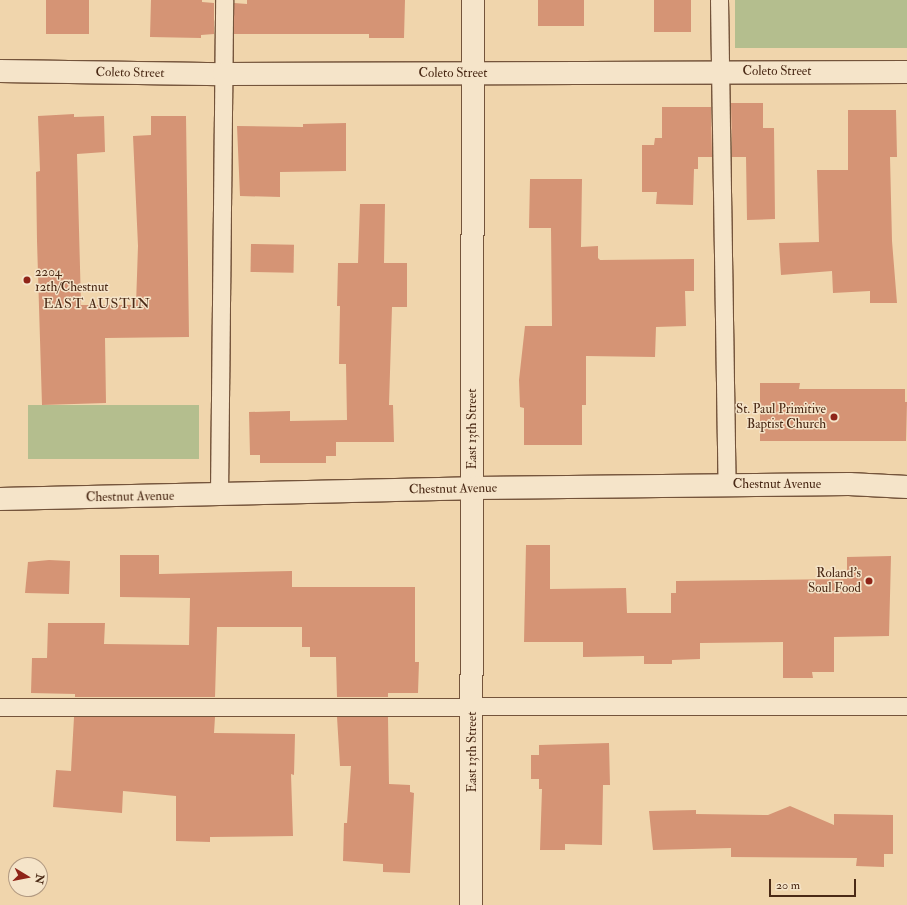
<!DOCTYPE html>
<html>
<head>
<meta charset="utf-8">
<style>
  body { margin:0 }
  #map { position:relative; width:907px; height:905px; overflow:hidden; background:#f0d5ac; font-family:"IM FELL Double Pica",serif }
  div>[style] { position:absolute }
  .green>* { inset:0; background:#b4be8e; transform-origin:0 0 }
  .building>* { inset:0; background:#d59475; transform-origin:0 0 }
  .roads { filter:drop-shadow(1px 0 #74543b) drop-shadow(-1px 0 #74543b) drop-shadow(0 1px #74543b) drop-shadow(0 -1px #74543b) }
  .lane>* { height:17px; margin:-8.5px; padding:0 8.5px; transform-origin:8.5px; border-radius:8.5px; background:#f5e4c9 }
  .street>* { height:22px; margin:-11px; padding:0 11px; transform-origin:11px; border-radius:11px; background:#f5e4c9 }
  .secondary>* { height:22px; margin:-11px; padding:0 11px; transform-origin:11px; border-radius:11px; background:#f5e4c9 }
  .dots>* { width:11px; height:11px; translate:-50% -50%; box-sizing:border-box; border:2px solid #f5e4c9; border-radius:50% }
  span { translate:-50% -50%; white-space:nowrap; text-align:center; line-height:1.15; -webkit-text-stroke:3px #f5e4c9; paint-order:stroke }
  .street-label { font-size:13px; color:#4a2915 }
  .poi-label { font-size:13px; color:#4a2915 }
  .left { translate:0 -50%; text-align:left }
  .right { translate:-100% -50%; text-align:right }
  .neighbourhood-label { font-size:14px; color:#4a2915; letter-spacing:1px }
  .north { position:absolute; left:8px; top:857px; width:40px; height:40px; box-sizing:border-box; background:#f5e4c9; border:1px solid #b19981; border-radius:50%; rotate:100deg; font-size:11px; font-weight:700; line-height:16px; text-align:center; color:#4a2915 }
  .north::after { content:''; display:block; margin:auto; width:14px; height:18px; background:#8f2418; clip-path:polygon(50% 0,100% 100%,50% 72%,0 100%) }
  .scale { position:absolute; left:769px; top:879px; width:87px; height:18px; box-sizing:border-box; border:2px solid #4a2915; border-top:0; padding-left:5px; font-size:12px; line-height:14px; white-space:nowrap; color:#4a2915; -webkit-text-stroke:3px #f5e4c9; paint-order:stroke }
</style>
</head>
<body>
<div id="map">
  <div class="green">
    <i style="left:735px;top:0;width:172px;height:48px"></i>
    <i style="left:28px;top:405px;width:171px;height:54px"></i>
  </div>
  <div class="building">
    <i style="left:46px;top:0;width:43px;height:34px"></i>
    <i style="clip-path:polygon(151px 0,202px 0,202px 2px,214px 3px,214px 34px,201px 35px,201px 38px,150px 37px)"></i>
    <i style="clip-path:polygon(247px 0,405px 0,404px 38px,369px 38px,369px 34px,234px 34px,234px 3px,247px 4px)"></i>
    <i style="left:538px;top:0;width:46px;height:26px"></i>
    <i style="left:654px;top:0;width:37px;height:32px"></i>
    <i style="clip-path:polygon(731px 103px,763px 103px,763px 128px,774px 128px,775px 219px,747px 220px,746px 157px,732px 157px)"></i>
    <i style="clip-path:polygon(662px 107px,711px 107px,712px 157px,698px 157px,698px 169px,694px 169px,693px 205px,656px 204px,657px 192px,642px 192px,642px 145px,654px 145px,655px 138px,662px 138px)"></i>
    <i style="clip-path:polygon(848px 110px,896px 110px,897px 157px,890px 157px,892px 241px,897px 303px,870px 303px,870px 291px,833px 293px,832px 271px,781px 275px,779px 243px,819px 242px,817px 170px,848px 170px)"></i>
    <i style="clip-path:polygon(74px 114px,74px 117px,104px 116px,105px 152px,77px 154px,81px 305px,136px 305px,138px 246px,133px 136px,151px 135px,151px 116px,186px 116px,189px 337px,105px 338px,106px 403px,42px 405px,37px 241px,36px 172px,40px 171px,38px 116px)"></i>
    <i style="clip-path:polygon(346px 123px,346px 171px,280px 172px,280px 197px,240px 196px,237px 126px,303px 127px,303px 124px)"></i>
    <i style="clip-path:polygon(530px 179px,582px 179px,581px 247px,598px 246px,598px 258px,600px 260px,694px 259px,694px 291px,685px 291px,686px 326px,656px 327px,655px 357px,586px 356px,586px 405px,582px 405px,582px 445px,524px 445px,524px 408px,520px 407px,519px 380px,525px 326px,552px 326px,551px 228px,529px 228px)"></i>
    <i style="clip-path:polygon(360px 204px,385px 204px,384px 263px,407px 263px,407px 307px,392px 307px,389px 405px,393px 405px,394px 442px,336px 442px,336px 456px,326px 456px,326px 463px,260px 463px,260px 455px,250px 455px,249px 412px,290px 411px,290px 421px,347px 420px,346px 364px,339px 364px,340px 306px,337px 306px,338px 263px,358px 263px)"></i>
    <i style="left:251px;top:244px;width:43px;height:28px;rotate:1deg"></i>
    <i style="clip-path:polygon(760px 383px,800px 383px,799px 389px,905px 389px,905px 402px,907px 402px,906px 441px,760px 441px)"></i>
    <i style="clip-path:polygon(526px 545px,550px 545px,550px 589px,626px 588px,627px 613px,671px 613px,671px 593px,676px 593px,676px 581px,847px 579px,847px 557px,891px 556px,889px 636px,834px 637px,834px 672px,812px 672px,813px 678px,783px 678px,783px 642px,700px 643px,700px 659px,672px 660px,672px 664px,644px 664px,644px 656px,583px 657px,583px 642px,524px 642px)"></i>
    <i style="clip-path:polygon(120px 555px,159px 555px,159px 574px,292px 571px,292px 587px,415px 587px,415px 662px,419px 662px,418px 693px,388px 693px,388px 697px,337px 697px,336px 657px,310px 657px,310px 647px,302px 647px,302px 627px,217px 627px,215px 697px,75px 697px,75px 694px,31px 693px,32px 658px,47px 658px,48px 623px,105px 623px,104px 644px,189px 645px,190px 598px,120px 597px)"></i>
    <i style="clip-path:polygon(49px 560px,70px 561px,69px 594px,25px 593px,28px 562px)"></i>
    <i style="clip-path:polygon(74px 717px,215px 717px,214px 733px,295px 734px,294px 775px,291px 774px,293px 836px,210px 837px,210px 842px,176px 841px,176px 796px,123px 791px,122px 813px,53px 807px,56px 770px,71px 771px)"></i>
    <i style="clip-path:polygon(337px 717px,388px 717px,389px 784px,410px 785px,410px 792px,414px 793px,410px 873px,383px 872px,383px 864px,343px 861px,344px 823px,347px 823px,351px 766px,340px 766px)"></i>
    <i style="clip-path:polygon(609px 743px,610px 785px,603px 785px,602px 845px,565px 844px,565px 850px,540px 850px,542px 789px,539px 789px,539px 779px,531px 779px,531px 755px,539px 755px,539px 745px)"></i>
    <i style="clip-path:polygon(790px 806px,834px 825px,834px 814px,893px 815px,893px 854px,884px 854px,884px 867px,856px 866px,857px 858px,731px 857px,731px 848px,653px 850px,649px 811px,696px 810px,696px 814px,768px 815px)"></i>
  </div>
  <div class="roads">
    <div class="lane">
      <i style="left:719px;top:0;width:485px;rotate:89.1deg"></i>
      <i style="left:219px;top:495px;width:495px;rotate:-89.4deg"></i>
      <i style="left:0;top:707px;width:907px;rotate:-0.06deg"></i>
    </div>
    <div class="street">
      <i style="left:0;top:71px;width:224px;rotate:0.8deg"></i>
      <i style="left:224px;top:74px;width:683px;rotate:-0.17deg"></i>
      <i style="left:471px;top:905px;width:905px;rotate:-89.87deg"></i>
    </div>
    <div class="secondary">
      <i style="left:0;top:499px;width:472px;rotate:-1.3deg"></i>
      <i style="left:472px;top:488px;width:377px;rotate:-0.6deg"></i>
      <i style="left:849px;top:484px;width:58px;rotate:3deg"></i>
    </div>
  </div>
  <div class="dots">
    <i style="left:27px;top:280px;background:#8f2418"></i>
    <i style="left:834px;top:417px;background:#8f2418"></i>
    <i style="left:869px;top:581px;background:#8f2418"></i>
  </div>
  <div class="street-label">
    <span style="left:777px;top:71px">Coleto Street</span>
    <span style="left:130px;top:73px;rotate:1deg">Coleto Street</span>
    <span style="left:453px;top:73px">Coleto Street</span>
    <span style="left:472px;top:429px;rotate:-90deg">East 13th Street</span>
    <span style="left:777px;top:484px">Chestnut Avenue</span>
    <span style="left:453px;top:489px;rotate:-1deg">Chestnut Avenue</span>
    <span style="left:130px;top:497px;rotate:-1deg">Chestnut Avenue</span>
    <span style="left:472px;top:752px;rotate:-90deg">East 13th Street</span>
  </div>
  <div class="poi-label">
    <span class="left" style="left:35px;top:280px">2204<br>12th/Chestnut</span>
    <span class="right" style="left:826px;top:417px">St. Paul Primitive<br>Baptist Church</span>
    <span class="right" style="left:861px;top:581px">Roland's<br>Soul Food</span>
  </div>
  <div class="neighbourhood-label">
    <span style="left:97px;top:304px">EAST AUSTIN</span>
  </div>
  <div class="north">N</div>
  <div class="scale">20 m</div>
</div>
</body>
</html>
